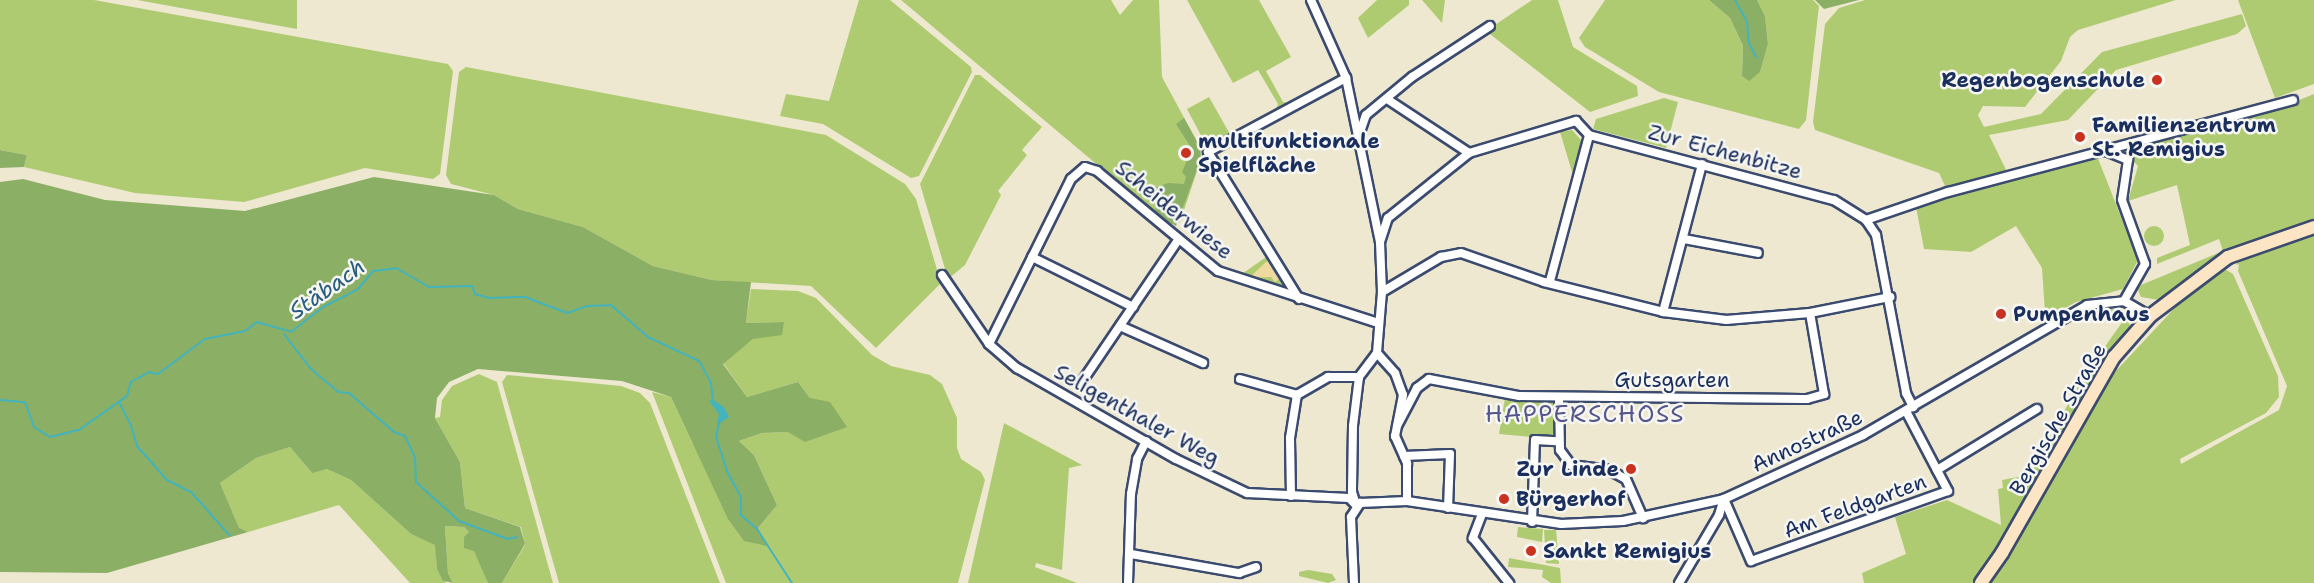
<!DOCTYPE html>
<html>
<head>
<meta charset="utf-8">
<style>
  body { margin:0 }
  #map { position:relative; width:2314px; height:583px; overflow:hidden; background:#eee8d1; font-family:"Shantell Sans",sans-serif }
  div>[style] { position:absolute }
  .green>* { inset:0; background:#afcb72 }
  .round { border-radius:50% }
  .forest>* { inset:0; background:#8baf64 }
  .sand>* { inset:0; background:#eeda9e }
  .water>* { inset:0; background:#43b3bd }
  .stream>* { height:2px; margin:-1px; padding:0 1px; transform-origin:1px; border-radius:1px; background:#43b3bd }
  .roads { filter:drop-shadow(2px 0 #3b4b6f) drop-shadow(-2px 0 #3b4b6f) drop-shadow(0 2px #3b4b6f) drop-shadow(0 -2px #3b4b6f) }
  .minor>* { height:8px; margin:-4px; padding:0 4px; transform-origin:4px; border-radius:4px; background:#fff }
  .secondary>* { height:12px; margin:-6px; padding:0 6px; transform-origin:6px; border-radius:6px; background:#fce5c4 }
  .dots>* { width:16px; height:16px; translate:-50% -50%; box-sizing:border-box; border:3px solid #f6f6f2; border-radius:50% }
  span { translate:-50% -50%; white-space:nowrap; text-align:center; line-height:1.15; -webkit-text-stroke:5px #f6f6f2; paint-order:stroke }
  .poi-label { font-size:21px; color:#1b2f5e; font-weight:700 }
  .right { translate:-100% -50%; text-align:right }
  .left { translate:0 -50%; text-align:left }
  .street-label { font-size:21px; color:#1b2f5e }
  .water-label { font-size:22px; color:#295d7f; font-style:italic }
  .quarter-label { font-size:24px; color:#54568c; letter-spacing:1.5px }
</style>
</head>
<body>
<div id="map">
  <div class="green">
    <i style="clip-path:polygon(0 0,94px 0,448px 64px,453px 71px,440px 174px,433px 179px,365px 168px,244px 202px,135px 193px,24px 167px,27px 155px,0 150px)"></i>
    <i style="clip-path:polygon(137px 0,297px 0,297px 29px)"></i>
    <i style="clip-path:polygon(859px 0,890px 0,971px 67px,972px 72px,919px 176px,911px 178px,823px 124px,780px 116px,786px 94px,829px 101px)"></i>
    <i style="clip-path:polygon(901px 0,1111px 0,1120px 15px,1133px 0,1159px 0,1162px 77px,1200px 147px,1201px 159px,1180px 222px,1169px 225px)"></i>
    <i style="clip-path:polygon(1187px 0,1259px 0,1291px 57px,1266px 71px,1283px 102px,1288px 103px,1276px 109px,1278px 104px,1258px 70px,1233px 83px)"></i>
    <i style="clip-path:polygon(1377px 0,1409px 0,1409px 5px,1368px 38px,1358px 18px)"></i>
    <i style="clip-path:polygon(1422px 0,1445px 0,1442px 23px)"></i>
    <i style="clip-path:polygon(1532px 0,1558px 0,1573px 47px,1637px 86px,1638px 96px,1590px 112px,1486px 31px)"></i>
    <i style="clip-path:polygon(1605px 0,1709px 0,1730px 18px,1743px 46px,1742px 76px,1760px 72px,1768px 44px,1765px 16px,1757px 0,1813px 0,1819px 6px,1806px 120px,1799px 129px,1659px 92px,1585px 47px,1579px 38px)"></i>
    <i style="clip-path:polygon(1865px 0,2176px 0,2078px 30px,2070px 37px,2061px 61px,2025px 107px,1983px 106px,1978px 115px,1984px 127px,2041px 114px,2102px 52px,2242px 14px,2246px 26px,2237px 34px,2116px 70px,2068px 120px,1989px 135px,2011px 180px,2097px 156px,2138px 260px,2123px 289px,2076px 302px,2049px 317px,2045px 313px,2042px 268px,2016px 226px,1971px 252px,1924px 249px,1916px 207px,1948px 192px,1939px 173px,1815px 130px,1813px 122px,1825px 24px,1839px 8px)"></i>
    <i style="clip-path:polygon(2238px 0,2314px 0,2314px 84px,2275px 98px)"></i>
    <i style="clip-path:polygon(466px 67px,826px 135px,905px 184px,916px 199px,941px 283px,876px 348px,811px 286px,712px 280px,653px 266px,583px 227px,518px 209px,494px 195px,451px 184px,446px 175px,459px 72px)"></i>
    <i style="clip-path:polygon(975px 75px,980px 75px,1042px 127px,1022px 150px,1027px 155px,998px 191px,1001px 195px,965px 265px,948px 279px,920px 184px)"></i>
    <i style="clip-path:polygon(2314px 94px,2314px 223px,2246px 245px,2198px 271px,2159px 300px,2141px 297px,2138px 290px,2141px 285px,2223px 251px,2219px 239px,2157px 264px,2157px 258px,2190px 245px,2177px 185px,2128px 201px,2138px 166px,2123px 150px,2279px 108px)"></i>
    <i style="clip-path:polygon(1209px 97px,1231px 136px,1211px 147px,1206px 145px,1187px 109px)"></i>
    <i style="clip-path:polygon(1664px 98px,1678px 102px,1666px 148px,1593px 129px,1596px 119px)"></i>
    <i style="clip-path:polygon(1572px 130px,1582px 141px,1573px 175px,1560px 132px)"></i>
    <i class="round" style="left:2144px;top:226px;width:20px;height:20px"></i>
    <i style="clip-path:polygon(2314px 232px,2314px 583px,1989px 583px,2114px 373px,2198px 283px,2223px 268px,2233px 274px,2278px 376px,2279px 397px,2266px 413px,2180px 459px,2181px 464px,2279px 410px,2287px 386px,2238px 271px,2239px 264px,2236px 265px,2242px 257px)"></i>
    <i style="clip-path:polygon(1269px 255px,1287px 283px,1282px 289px,1239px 276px)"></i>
    <i style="clip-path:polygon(751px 289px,798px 291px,816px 298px,872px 355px,891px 366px,930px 375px,942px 384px,957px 418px,957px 448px,961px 459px,981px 472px,985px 480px,958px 583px,726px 583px,652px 392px,671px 397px,693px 444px,766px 546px,758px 528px,777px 505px,754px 455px,739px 441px,762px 433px,788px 432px,810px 398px,798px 382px,747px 397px,723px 363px,753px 339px,784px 322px,746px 323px)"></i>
    <i style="clip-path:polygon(2105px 307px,2129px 314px,2130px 329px,2092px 382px,2012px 526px,1974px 583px,1864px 583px,1862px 573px,1906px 554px,1895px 517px,1947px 500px,2001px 525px,1998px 489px,2003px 488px,2002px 480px,2029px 475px,2082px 379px,2123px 321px,2123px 315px,2112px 313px,2083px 316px,2082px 312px)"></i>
    <i style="clip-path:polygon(479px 374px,497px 382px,553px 583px,502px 583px,525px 545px,521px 527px,465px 508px,460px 462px,435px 418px,440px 417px,442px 400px,452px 386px)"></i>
    <i style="clip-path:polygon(507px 375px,621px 386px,640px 393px,650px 403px,720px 583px,559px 583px,502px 382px)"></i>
    <i style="clip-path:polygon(1505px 398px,1554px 401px,1554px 439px,1499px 434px)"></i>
    <i style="clip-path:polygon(1004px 423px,1082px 465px,1069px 468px,1062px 570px,1036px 563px,1035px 567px,1077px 583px,968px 583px)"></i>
    <i style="clip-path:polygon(290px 447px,311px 472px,327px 469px,351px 480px,411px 534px,436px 545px,437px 569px,446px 583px,410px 583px,339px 505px,248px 532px,239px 529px,220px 483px,256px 458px)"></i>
    <i style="clip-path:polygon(445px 526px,464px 527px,469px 532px,488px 583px,453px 583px,448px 573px)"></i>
    <i style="clip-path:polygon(1518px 527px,1543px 529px,1542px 542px,1517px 537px)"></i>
    <i style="clip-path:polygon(1544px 530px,1556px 530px,1559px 564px,1546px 563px)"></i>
    <i style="clip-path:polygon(1509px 558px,1560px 568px,1561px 583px,1551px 583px,1542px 577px,1543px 570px,1508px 567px)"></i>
    <i style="clip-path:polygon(1308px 570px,1332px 574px,1336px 580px,1328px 583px,1299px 576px,1299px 572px)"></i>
  </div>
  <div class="forest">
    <i style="clip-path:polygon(1709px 0,1757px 0,1765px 16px,1768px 44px,1760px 72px,1749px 81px,1742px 76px,1743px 46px,1730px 18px)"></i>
    <i style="clip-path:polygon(1815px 0,1859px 0,1824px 9px)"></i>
    <i style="clip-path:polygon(1184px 118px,1200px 147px,1201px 159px,1176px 226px,1156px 214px,1152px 189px,1168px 183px,1184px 184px,1186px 177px,1182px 172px,1192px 149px,1176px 124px)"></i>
    <i style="clip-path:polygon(0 150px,27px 155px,24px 167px,0 168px)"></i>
    <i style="clip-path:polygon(374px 177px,494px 195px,518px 209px,583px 227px,653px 266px,712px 280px,751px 282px,746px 323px,784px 322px,782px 335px,753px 339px,723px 364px,747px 397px,798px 382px,810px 398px,830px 402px,847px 427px,805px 442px,788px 432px,762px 433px,739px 441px,754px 455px,777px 505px,758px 528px,767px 546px,744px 541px,728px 519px,671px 397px,622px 381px,478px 369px,449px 382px,437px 398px,435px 418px,460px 462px,465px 508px,520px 527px,525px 544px,502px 583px,488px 583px,474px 551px,464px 548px,464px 537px,469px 532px,464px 527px,445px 526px,448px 573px,453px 583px,443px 581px,437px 569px,435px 545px,411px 534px,351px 480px,327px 469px,312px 473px,290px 447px,256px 458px,220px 483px,239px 528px,248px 532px,107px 573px,0 572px,0 182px,23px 179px,105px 200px,245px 211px)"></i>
  </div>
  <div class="sand">
    <i style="clip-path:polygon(1268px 260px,1281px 278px,1275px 282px,1271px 277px,1249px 278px)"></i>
  </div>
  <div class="water">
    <i style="clip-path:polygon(713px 400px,724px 407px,729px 417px,717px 425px,719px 414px,709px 401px)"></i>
  </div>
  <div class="stream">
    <i style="left:1735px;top:0;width:25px;rotate:61deg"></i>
    <i style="left:1747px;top:22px;width:21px;rotate:85deg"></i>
    <i style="left:1749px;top:43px;width:16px;rotate:63deg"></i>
    <i style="left:284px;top:334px;width:44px;rotate:52.4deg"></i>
    <i style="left:311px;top:369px;width:35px;rotate:40deg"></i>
    <i style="left:338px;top:392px;width:11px;rotate:5deg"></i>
    <i style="left:349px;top:393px;width:60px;rotate:40.9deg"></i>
    <i style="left:394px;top:432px;width:12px;rotate:20deg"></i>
    <i style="left:405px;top:436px;width:23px;rotate:65deg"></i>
    <i style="left:415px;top:457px;width:25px;rotate:88deg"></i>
    <i style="left:416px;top:482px;width:58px;rotate:42.2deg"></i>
    <i style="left:459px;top:521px;width:52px;rotate:20.2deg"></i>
    <i style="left:508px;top:539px;width:9px;rotate:-13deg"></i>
    <i style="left:0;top:400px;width:25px;rotate:5deg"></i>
    <i style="left:25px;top:402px;width:27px;rotate:70deg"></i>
    <i style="left:34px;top:427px;width:19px;rotate:32deg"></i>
    <i style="left:50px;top:437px;width:30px;rotate:-14deg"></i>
    <i style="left:79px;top:430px;width:59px;rotate:-35.3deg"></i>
    <i style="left:127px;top:396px;width:15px;rotate:-74deg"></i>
    <i style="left:131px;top:382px;width:21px;rotate:-29deg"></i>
    <i style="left:149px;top:372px;width:9px;rotate:13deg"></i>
    <i style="left:158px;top:374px;width:59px;rotate:-36.7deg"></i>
    <i style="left:205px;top:339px;width:41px;rotate:-11.3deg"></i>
    <i style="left:245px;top:331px;width:15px;rotate:-37deg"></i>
    <i style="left:257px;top:322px;width:35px;rotate:16deg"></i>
    <i style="left:291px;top:332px;width:41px;rotate:-38deg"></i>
    <i style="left:323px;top:307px;width:39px;rotate:-27deg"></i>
    <i style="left:358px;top:289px;width:23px;rotate:-50deg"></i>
    <i style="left:373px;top:271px;width:23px;rotate:-7deg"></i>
    <i style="left:396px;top:268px;width:38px;rotate:30deg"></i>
    <i style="left:429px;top:287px;width:43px;rotate:-1.3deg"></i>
    <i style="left:472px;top:286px;width:9px;rotate:69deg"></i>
    <i style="left:475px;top:294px;width:15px;rotate:16deg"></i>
    <i style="left:489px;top:298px;width:36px;rotate:-2deg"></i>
    <i style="left:525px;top:297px;width:45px;rotate:20.9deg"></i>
    <i style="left:567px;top:313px;width:21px;rotate:-19deg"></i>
    <i style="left:587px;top:306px;width:24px;rotate:-2deg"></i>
    <i style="left:611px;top:305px;width:49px;rotate:40.9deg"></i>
    <i style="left:648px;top:337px;width:56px;rotate:25.2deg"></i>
    <i style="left:699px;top:361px;width:25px;rotate:61deg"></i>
    <i style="left:711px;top:383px;width:20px;rotate:84deg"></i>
    <i style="left:119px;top:402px;width:27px;rotate:63deg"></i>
    <i style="left:131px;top:426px;width:21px;rotate:73deg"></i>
    <i style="left:137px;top:446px;width:45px;rotate:48.6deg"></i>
    <i style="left:167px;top:480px;width:28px;rotate:27deg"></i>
    <i style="left:192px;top:493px;width:57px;rotate:48.5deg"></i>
    <i style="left:719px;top:423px;width:14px;rotate:102deg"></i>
    <i style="left:716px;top:437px;width:36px;rotate:72deg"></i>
    <i style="left:727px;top:471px;width:30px;rotate:62deg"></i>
    <i style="left:741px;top:497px;width:18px;rotate:90deg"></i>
    <i style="left:741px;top:515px;width:21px;rotate:41deg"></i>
    <i style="left:757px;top:529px;width:64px;rotate:57.1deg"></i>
  </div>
  <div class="roads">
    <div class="minor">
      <i style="left:1311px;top:0;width:85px;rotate:65.8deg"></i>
      <i style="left:1346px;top:78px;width:167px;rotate:78.3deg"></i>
      <i style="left:1380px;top:242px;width:50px;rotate:87.7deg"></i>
      <i style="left:1382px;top:292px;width:61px;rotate:94.7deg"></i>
      <i style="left:1377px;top:353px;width:30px;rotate:127deg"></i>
      <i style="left:1359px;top:377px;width:49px;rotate:97deg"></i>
      <i style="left:1353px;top:426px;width:66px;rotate:90.9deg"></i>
      <i style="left:1352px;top:492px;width:14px;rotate:73deg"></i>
      <i style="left:1387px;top:99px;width:98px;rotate:33.4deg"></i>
      <i style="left:1359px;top:135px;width:21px;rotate:-71deg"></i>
      <i style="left:1366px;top:115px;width:60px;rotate:-39.6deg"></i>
      <i style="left:1412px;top:77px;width:93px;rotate:-33.2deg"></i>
      <i style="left:2106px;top:151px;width:24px;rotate:22deg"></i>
      <i style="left:2128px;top:160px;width:40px;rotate:98.5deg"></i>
      <i style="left:2122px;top:200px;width:68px;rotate:70.2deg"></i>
      <i style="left:2145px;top:264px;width:43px;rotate:119.6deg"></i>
      <i style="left:1866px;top:220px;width:87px;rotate:-18.9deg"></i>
      <i style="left:1948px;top:192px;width:357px;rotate:-14.9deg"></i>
      <i style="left:1684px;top:239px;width:75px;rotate:10.7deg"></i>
      <i style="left:1380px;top:242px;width:25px;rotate:-72deg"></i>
      <i style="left:1388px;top:218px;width:104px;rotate:-38.7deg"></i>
      <i style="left:1469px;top:153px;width:112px;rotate:-16.7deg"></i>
      <i style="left:1576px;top:121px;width:19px;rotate:47deg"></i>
      <i style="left:1589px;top:135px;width:253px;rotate:14.9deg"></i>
      <i style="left:1834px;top:200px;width:38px;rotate:32deg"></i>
      <i style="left:1866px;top:220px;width:18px;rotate:56deg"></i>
      <i style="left:1876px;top:235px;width:161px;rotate:79.2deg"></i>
      <i style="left:1906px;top:393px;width:16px;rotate:63deg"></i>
      <i style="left:1032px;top:257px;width:113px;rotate:26.3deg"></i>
      <i style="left:942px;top:275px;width:83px;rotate:55.7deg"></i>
      <i style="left:989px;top:344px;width:37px;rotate:41deg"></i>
      <i style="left:1017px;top:368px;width:183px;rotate:29.8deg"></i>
      <i style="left:1176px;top:459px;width:79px;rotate:25.6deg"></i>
      <i style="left:1247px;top:493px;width:102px;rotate:2.8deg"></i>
      <i style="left:1349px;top:498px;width:10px;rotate:45deg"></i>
      <i style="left:1550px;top:281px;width:151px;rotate:-75deg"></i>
      <i style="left:1382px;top:292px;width:69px;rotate:-30.7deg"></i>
      <i style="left:1441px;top:257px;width:20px;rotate:-11deg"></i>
      <i style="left:1461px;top:253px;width:88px;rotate:19.3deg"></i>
      <i style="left:1544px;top:282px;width:123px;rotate:14.1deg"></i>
      <i style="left:1663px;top:312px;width:64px;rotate:7.2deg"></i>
      <i style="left:1726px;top:320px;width:84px;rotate:-4.8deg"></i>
      <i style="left:1810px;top:313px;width:82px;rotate:-11.3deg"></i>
      <i style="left:1299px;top:299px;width:173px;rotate:-121.8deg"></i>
      <i style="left:1208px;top:152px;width:157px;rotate:-28.2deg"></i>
      <i style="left:1663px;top:312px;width:153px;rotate:-75.2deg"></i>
      <i style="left:1120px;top:326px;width:91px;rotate:24deg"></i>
      <i style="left:989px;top:344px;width:184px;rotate:-63.6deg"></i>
      <i style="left:1071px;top:179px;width:18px;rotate:-41deg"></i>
      <i style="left:1085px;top:167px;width:13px;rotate:18deg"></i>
      <i style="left:1097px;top:171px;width:157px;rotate:39.6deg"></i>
      <i style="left:1218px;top:271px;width:168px;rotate:18deg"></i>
      <i style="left:1377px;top:353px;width:27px;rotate:48deg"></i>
      <i style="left:1395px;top:373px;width:23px;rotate:70deg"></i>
      <i style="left:1403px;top:395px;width:42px;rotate:101deg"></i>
      <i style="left:1395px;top:436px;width:30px;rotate:66deg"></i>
      <i style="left:1407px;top:463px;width:38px;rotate:90deg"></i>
      <i style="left:1240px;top:379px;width:59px;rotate:15.7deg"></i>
      <i style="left:1081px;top:383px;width:174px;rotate:-55.8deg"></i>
      <i style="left:1559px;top:398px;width:52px;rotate:88.9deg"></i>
      <i style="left:1560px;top:450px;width:19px;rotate:54deg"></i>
      <i style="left:1571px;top:465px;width:38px;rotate:7deg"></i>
      <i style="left:1609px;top:470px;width:19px;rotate:28deg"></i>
      <i style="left:1626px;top:479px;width:43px;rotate:66.4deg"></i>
      <i style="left:1397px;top:426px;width:43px;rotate:-62.2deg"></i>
      <i style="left:1417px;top:388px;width:15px;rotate:-37deg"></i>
      <i style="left:1429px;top:379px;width:92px;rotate:10.7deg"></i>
      <i style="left:1519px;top:396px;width:288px;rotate:0.6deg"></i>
      <i style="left:1807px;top:399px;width:18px;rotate:-16deg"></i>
      <i style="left:1824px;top:394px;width:82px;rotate:-99.8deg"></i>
      <i style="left:1404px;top:456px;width:46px;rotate:-2.5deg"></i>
      <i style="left:1450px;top:454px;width:54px;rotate:92.1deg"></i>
      <i style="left:1937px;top:470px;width:117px;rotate:-31.4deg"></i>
      <i style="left:1291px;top:496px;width:58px;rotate:-91deg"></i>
      <i style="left:1290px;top:438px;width:44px;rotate:-80.8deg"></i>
      <i style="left:1297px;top:395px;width:36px;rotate:-30deg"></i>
      <i style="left:1328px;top:377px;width:31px"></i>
      <i style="left:1724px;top:499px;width:68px;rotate:66.5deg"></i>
      <i style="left:1751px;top:561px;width:209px;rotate:-19.6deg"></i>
      <i style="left:1948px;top:491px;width:90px;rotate:-117.7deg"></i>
      <i style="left:1482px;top:514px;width:26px;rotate:111deg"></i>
      <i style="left:1473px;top:538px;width:58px;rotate:51.3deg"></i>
      <i style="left:1532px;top:522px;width:82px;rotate:-87.9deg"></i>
      <i style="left:1535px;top:440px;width:22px;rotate:3deg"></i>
      <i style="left:1131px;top:554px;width:110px;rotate:10deg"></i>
      <i style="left:1239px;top:573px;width:18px;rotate:-19deg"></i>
      <i style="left:1128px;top:583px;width:89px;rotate:-88.1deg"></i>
      <i style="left:1131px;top:494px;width:36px;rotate:-80deg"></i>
      <i style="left:1137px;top:459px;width:20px;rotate:-63deg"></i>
      <i style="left:1354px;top:583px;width:66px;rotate:-92.6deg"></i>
      <i style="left:1351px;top:517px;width:17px;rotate:-57deg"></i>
      <i style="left:1360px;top:503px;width:47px;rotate:-2.4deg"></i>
      <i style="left:1407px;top:501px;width:156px;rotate:8.5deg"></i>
      <i style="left:1561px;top:524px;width:62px;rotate:-2.8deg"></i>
      <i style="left:1623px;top:521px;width:103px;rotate:-12.3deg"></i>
      <i style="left:1724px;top:499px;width:153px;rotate:-24.7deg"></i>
      <i style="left:1863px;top:435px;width:259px;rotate:-30.1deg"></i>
      <i style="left:2087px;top:305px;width:37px;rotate:-6deg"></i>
      <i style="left:2124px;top:301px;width:30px;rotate:30deg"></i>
      <i style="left:1679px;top:583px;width:79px;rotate:-59.5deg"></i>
      <i style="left:1719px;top:515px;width:17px;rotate:-73deg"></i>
    </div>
    <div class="secondary">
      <i style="left:1981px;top:583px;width:37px;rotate:-55deg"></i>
      <i style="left:2002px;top:553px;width:226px;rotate:-60.3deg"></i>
      <i style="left:2114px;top:357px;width:55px;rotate:-48.7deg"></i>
      <i style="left:2150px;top:316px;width:98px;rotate:-37.1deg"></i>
      <i style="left:2228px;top:257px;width:91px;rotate:-19.2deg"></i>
    </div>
  </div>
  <div class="dots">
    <i style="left:2157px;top:80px;background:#c8321e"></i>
    <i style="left:2080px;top:137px;background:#c8321e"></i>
    <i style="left:1186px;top:153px;background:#c8321e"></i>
    <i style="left:2001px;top:314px;background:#c8321e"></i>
    <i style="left:1631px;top:469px;background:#c8321e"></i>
    <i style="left:1504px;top:499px;background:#c8321e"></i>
    <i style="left:1531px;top:551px;background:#c8321e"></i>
  </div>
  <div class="poi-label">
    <span class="right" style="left:2145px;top:80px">Regenbogenschule</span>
    <span class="left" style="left:2092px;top:137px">Familienzentrum<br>St. Remigius</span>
    <span class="left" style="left:1198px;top:153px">multifunktionale<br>Spielfläche</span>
    <span class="left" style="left:2013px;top:314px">Pumpenhaus</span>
    <span class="right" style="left:1619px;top:469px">Zur Linde</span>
    <span class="left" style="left:1516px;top:499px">Bürgerhof</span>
    <span class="left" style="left:1543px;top:551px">Sankt Remigius</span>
  </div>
  <div class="street-label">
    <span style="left:1725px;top:152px;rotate:15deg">Zur Eichenbitze</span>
    <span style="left:1174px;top:210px;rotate:39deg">Scheiderwiese</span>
    <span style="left:1672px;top:380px">Gutsgarten</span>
    <span style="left:1137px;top:415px;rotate:29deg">Seligenthaler Weg</span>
    <span style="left:2058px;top:419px;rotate:-60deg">Bergische Straße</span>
    <span style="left:1807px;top:441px;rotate:-25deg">Annostraße</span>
    <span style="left:1855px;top:506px;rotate:-20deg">Am Feldgarten</span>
  </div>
  <div class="water-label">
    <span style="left:327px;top:289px;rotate:-35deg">Stäbach</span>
  </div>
  <div class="quarter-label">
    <span style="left:1585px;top:415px">HAPPERSCHOSS</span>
  </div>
</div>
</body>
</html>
